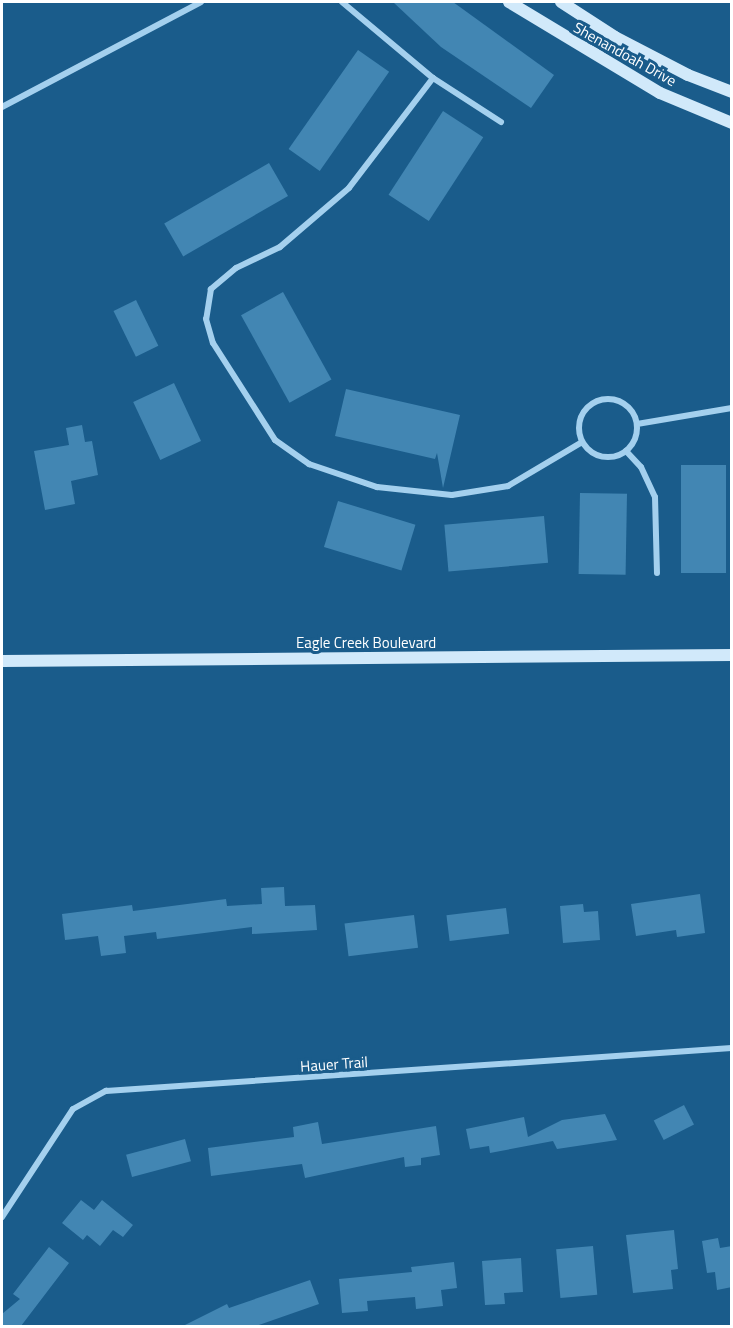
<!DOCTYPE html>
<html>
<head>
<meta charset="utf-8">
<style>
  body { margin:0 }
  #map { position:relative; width:733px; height:1328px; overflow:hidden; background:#1a5c8b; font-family:"Titillium Web",sans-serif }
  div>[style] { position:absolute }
  .building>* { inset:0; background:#4286b3; transform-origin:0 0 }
  .street>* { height:6px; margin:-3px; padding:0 3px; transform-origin:3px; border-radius:3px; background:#a4d0ee }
  .street>.ring { margin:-3px; padding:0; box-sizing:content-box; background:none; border:6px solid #a4d0ee; border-radius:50% }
  .secondary>* { height:12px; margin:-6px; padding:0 6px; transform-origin:6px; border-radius:6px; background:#d1e9fa }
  span { translate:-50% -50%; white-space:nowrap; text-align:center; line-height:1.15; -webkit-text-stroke:6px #1a5c8b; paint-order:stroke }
  .street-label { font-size:15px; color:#fff }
  .frame { position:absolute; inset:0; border:3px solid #fff; pointer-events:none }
</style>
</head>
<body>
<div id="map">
  <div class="building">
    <i style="clip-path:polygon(393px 2px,453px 2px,554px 75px,531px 108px,441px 47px)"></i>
    <i style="left:358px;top:50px;width:38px;height:121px;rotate:35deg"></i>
    <i style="left:443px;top:111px;width:48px;height:100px;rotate:33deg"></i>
    <i style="left:269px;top:163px;width:38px;height:121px;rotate:60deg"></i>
    <i style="left:283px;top:292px;width:100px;height:48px;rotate:61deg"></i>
    <i style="left:136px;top:300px;width:51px;height:25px;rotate:64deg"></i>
    <i style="left:174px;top:383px;width:64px;height:45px;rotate:65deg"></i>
    <i style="clip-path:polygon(346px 389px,460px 415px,443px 488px,437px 453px,435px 459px,335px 436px)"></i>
    <i style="clip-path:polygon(82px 425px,85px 442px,92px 441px,98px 475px,71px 481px,75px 504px,45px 510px,34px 451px,69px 445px,66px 428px)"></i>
    <i style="left:681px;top:465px;width:45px;height:108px"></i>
    <i style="left:580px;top:493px;width:47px;height:81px;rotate:1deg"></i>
    <i style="left:338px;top:501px;width:81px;height:48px;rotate:17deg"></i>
    <i style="left:544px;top:516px;width:47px;height:100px;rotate:85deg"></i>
    <i style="clip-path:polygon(284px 887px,285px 906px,315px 905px,317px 930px,252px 934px,252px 927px,157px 939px,156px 932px,124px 936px,126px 953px,101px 956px,98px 936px,65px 940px,62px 914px,132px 905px,133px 911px,226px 899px,227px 906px,262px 904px,261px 888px)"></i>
    <i style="clip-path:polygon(700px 894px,705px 933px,677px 937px,676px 930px,636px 936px,631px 904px)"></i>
    <i style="clip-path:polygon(583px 904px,584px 912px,598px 911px,600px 940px,563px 943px,560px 906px)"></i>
    <i style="left:506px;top:908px;width:26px;height:60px;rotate:83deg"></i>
    <i style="left:414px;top:915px;width:33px;height:70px;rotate:83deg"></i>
    <i style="left:684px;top:1105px;width:22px;height:34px;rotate:63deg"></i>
    <i style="clip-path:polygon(605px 1114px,617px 1140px,557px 1149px,553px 1141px,490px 1153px,489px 1146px,470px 1149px,466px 1129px,524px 1117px,528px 1137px,562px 1120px)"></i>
    <i style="clip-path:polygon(318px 1122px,322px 1144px,436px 1126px,440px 1155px,421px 1158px,421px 1165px,405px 1167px,404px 1157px,305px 1178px,302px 1164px,211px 1176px,208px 1148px,294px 1137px,293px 1127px)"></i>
    <i style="left:185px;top:1139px;width:23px;height:61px;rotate:75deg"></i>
    <i style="clip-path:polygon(81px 1200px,94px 1210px,102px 1200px,133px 1225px,123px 1237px,113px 1230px,100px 1246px,87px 1235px,83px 1240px,62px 1223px)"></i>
    <i style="clip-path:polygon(674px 1230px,678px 1269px,671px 1270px,673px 1289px,633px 1293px,626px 1235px)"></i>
    <i style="clip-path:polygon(718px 1238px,720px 1248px,732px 1246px,732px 1287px,717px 1290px,715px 1272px,707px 1273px,702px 1241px)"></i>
    <i style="left:593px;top:1246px;width:49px;height:37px;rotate:85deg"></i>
    <i style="clip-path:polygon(49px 1247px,69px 1263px,21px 1326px,2px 1326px,2px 1314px,20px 1299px,13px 1294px)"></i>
    <i style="clip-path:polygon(521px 1258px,523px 1292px,504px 1293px,505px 1304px,485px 1305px,482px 1261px)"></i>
    <i style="clip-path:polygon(454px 1262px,457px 1288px,441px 1290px,443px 1306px,416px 1309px,415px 1297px,367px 1301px,368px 1311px,342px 1313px,339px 1279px,412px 1272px,411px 1267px)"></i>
    <i style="clip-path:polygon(310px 1280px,319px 1304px,256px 1326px,183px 1326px,227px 1304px,229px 1308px)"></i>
  </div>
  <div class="street">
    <i style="left:342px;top:2px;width:119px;rotate:39.9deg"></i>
    <i style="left:433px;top:78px;width:81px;rotate:32.9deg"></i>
    <i style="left:433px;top:78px;width:138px;rotate:127.4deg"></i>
    <i style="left:349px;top:188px;width:91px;rotate:139.5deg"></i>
    <i style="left:280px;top:247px;width:49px;rotate:154.5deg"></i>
    <i style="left:236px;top:268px;width:33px;rotate:140deg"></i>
    <i style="left:211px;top:289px;width:30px;rotate:99deg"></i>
    <i style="left:206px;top:319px;width:25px;rotate:74deg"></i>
    <i style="left:213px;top:343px;width:115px;rotate:57.4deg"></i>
    <i style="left:275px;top:440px;width:42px;rotate:35.2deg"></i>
    <i style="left:309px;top:464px;width:72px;rotate:18.7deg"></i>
    <i style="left:377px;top:487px;width:75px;rotate:6.1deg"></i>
    <i style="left:452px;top:495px;width:57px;rotate:-9.1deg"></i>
    <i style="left:508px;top:486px;width:86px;rotate:-30.7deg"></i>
    <i style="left:2px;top:107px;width:225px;rotate:-27.8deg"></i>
    <i class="ring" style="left:579px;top:399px;width:52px;height:52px"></i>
    <i style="left:637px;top:424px;width:96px;rotate:-9.6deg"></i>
    <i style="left:626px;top:451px;width:22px;rotate:47deg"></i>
    <i style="left:641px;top:467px;width:33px;rotate:65deg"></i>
    <i style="left:655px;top:497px;width:76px;rotate:88.5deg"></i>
    <i style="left:2px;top:1217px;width:129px;rotate:-56.7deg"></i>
    <i style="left:73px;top:1109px;width:38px;rotate:-29deg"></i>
    <i style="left:106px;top:1091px;width:627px;rotate:-3.93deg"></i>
  </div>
  <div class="secondary">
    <i style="left:509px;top:2px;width:176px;rotate:31.1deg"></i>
    <i style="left:660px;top:93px;width:78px;rotate:22.6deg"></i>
    <i style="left:561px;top:2px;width:64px;rotate:32.9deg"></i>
    <i style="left:615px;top:37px;width:82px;rotate:27.5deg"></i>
    <i style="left:688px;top:75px;width:47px;rotate:21.1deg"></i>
    <i style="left:2px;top:661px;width:730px;rotate:-0.47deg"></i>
  </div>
  <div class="street-label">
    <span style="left:625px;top:54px;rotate:29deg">Shenandoah Drive</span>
    <span style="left:366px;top:643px">Eagle Creek Boulevard</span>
    <span style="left:334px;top:1064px;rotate:-4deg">Hauer Trail</span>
  </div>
  <div class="frame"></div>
</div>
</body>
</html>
